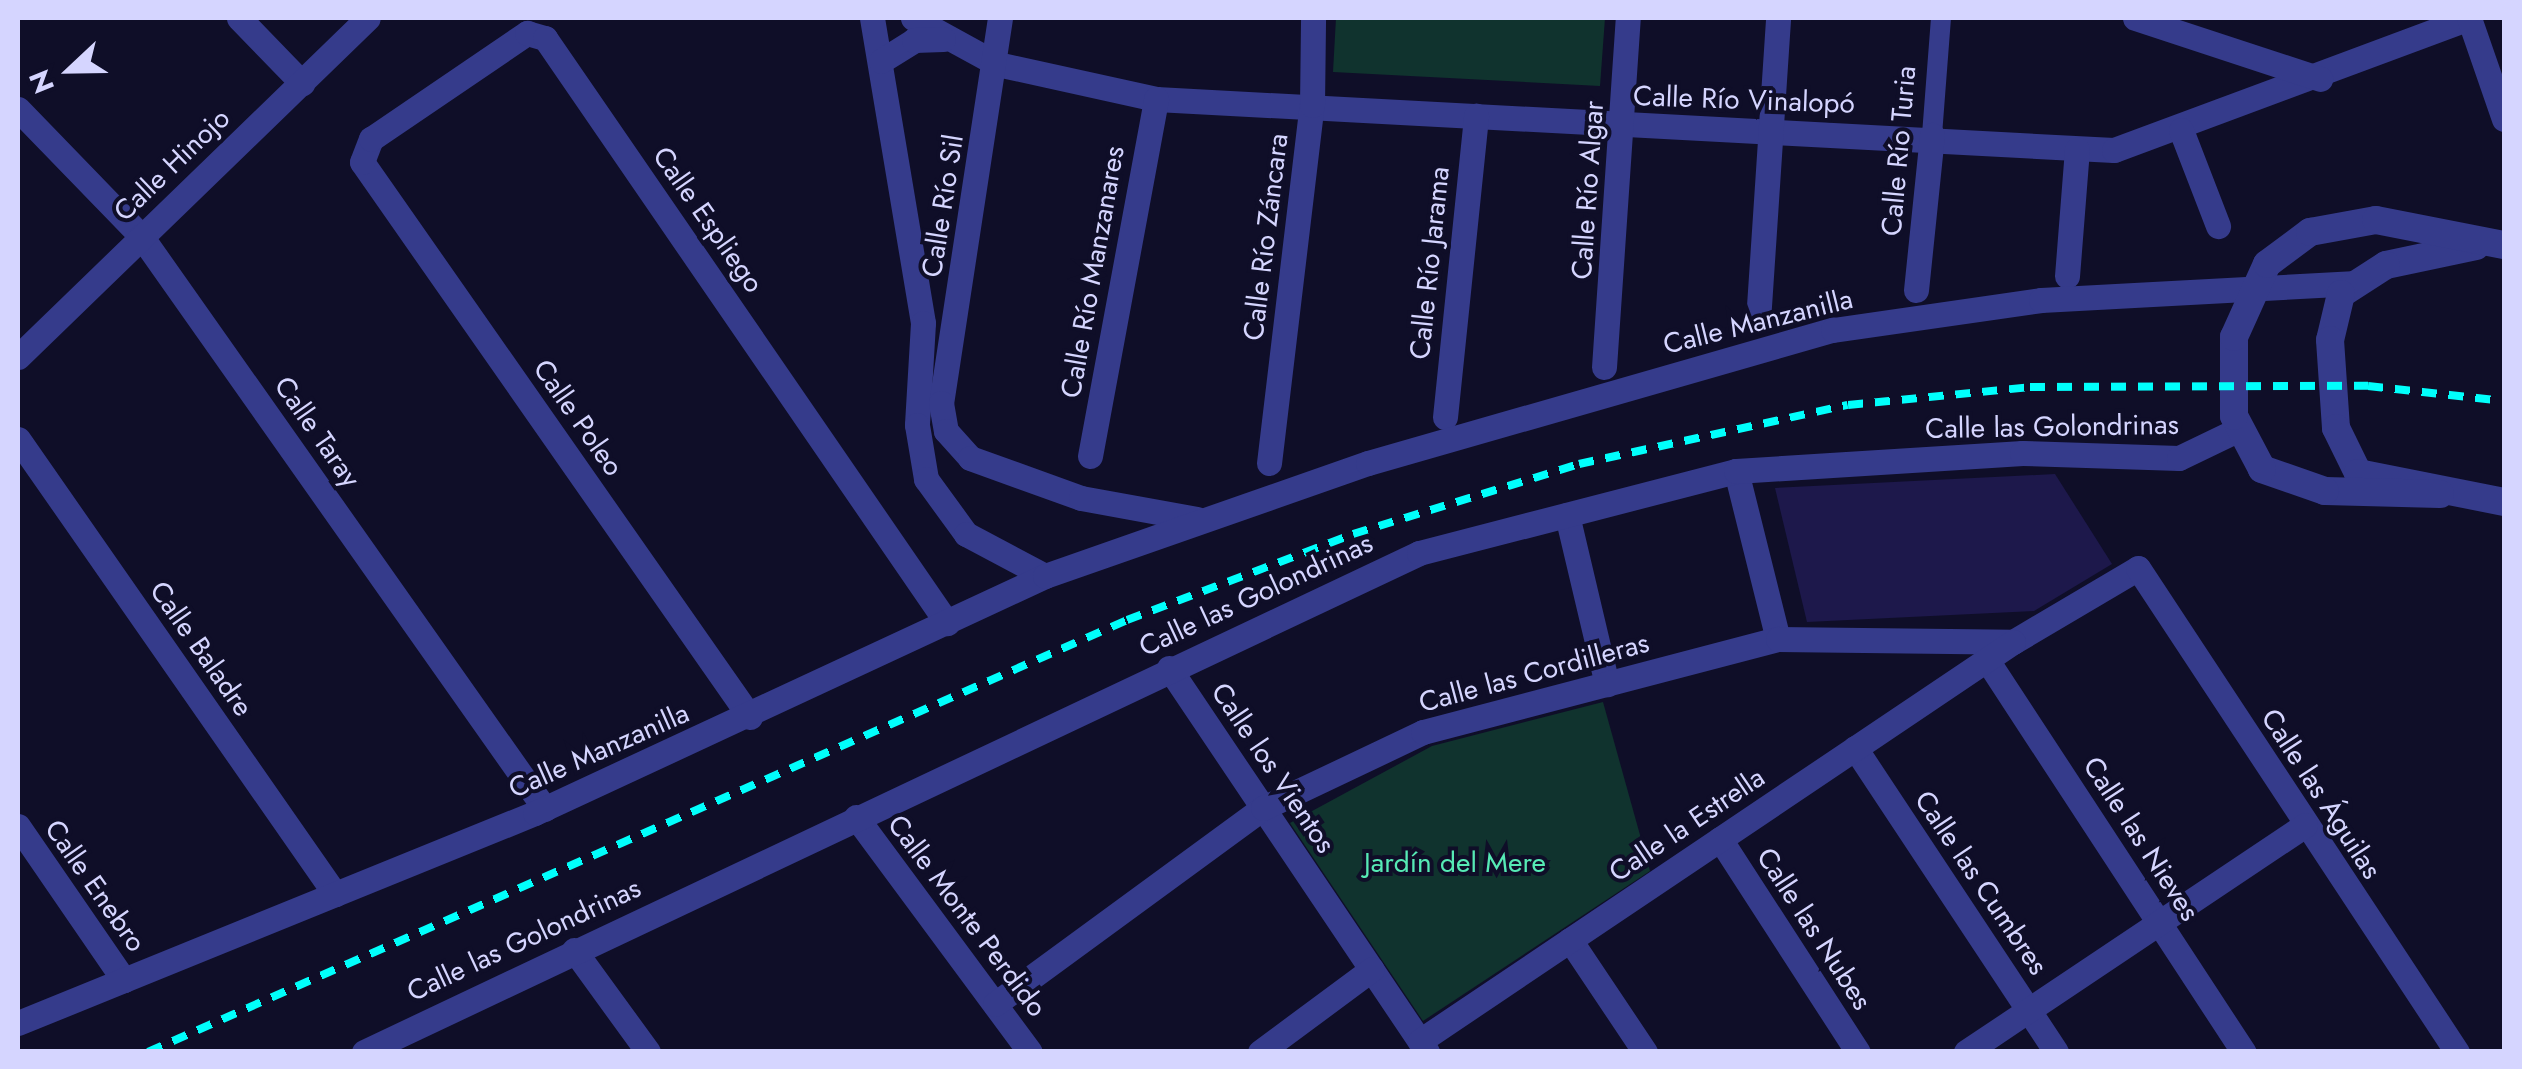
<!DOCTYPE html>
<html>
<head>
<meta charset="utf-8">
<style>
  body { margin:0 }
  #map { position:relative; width:2522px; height:1069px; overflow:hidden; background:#0f0e28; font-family:Jost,sans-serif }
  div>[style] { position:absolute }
  .green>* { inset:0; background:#10332e }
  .building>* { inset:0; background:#1d184b }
  .pedestrian>* { height:20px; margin:-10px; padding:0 10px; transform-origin:10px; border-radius:10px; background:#353b8b }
  .minor>* { height:25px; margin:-12.5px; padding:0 12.5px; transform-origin:12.5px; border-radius:12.5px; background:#353b8b }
  .tertiary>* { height:28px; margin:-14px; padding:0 14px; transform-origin:14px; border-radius:14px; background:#353b8b }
  .rail>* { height:8px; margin-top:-4px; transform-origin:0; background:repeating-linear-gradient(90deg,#01fffc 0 15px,transparent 0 27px) }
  span { translate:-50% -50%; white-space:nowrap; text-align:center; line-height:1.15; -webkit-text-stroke:8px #0f0e28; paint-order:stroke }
  .street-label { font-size:28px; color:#d5d5ff }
  .park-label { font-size:28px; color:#56eab5 }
  .frame { position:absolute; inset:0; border:20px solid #d5d5ff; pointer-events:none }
  .north { position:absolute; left:20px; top:20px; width:100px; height:100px; -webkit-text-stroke:8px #0f0e28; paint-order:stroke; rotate:248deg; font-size:28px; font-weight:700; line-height:40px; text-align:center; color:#d5d5ff }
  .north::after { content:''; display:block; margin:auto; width:35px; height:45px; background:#d5d5ff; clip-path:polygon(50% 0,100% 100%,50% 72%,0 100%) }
</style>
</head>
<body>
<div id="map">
  <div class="green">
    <i style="clip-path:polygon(1336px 18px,1605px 18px,1600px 86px,1333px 72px)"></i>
    <i style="clip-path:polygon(1603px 702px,1650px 871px,1423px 1021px,1290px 823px,1432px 746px)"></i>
  </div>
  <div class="building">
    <i style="clip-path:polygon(2055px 474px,2112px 564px,2034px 611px,1807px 622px,1775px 488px)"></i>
  </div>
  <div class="pedestrian">
    <i style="left:1932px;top:135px;width:117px;rotate:-85.6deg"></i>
  </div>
  <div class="minor">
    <i style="left:239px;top:18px;width:91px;rotate:45.9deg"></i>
    <i style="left:872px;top:18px;width:309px;rotate:80.5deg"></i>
    <i style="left:923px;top:323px;width:102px;rotate:93.4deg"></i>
    <i style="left:917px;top:425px;width:55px;rotate:80.5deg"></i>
    <i style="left:926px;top:479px;width:68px;rotate:54deg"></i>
    <i style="left:966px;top:534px;width:89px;rotate:28deg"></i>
    <i style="left:913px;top:18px;width:96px;rotate:28.7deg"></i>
    <i style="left:997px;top:64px;width:163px;rotate:12.4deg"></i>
    <i style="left:1156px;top:99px;width:959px;rotate:3.05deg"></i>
    <i style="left:2114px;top:150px;width:378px;rotate:-20.4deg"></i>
    <i style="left:1000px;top:18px;width:389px;rotate:98.7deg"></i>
    <i style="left:941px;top:403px;width:28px;rotate:80deg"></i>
    <i style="left:946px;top:431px;width:36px;rotate:48deg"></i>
    <i style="left:970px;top:458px;width:118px;rotate:19.8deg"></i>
    <i style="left:1081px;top:498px;width:118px;rotate:10.3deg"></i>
    <i style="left:2135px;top:18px;width:195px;rotate:18.2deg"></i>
    <i style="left:2469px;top:18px;width:107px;rotate:70.9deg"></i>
    <i style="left:881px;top:61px;width:39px;rotate:-32deg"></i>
    <i style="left:914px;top:40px;width:29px;rotate:-2deg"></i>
    <i style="left:18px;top:109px;width:177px;rotate:45.9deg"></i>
    <i style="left:141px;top:236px;width:701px;rotate:54.81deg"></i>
    <i style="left:2181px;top:130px;width:103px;rotate:68.9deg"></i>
    <i style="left:2067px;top:276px;width:127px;rotate:-85.5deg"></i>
    <i style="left:1916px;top:290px;width:156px;rotate:-84.1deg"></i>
    <i style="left:1758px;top:321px;width:304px;rotate:-86.2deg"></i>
    <i style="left:18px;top:357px;width:487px;rotate:-44.1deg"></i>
    <i style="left:1604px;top:367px;width:350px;rotate:-86.1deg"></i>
    <i style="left:1445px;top:417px;width:303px;rotate:-84.1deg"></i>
    <i style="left:18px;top:439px;width:555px;rotate:55.13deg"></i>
    <i style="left:1090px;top:456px;width:363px;rotate:-79.5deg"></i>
    <i style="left:1269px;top:463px;width:361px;rotate:-83.2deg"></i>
    <i style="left:1312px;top:105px;width:87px;rotate:-89.3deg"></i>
    <i style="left:1736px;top:471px;width:173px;rotate:76deg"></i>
    <i style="left:1567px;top:515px;width:174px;rotate:76.7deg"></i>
    <i style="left:2013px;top:642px;width:145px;rotate:-30.6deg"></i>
    <i style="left:2138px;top:568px;width:580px;rotate:56.61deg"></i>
    <i style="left:1987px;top:660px;width:469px;rotate:56.8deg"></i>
    <i style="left:1169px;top:668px;width:463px;rotate:56.1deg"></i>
    <i style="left:750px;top:717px;width:677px;rotate:-124.96deg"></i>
    <i style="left:362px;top:162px;width:25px;rotate:-69deg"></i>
    <i style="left:371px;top:139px;width:189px;rotate:-34.2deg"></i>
    <i style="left:527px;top:33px;width:19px;rotate:16deg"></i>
    <i style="left:545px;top:38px;width:710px;rotate:55.5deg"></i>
    <i style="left:1855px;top:748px;width:364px;rotate:56.5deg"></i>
    <i style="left:856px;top:817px;width:292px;rotate:53.5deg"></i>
    <i style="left:18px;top:826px;width:187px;rotate:55.5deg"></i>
    <i style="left:1720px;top:839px;width:254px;rotate:57.1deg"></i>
    <i style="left:1570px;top:940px;width:135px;rotate:56.2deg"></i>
    <i style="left:574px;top:950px;width:126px;rotate:54deg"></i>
    <i style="left:995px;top:1004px;width:332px;rotate:-36.2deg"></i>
    <i style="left:1263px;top:808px;width:177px;rotate:-25.4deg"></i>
    <i style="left:1423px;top:732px;width:367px;rotate:-14.7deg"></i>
    <i style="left:1778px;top:639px;width:235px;rotate:0.7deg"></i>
    <i style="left:2013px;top:642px;width:715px;rotate:146.07deg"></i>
    <i style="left:18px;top:1023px;width:558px;rotate:-22.11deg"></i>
    <i style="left:535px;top:813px;width:562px;rotate:-24.92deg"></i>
    <i style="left:1045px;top:576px;width:342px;rotate:-19.3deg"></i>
    <i style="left:1368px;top:463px;width:484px;rotate:-16deg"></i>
    <i style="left:1833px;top:330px;width:210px;rotate:-8.2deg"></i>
    <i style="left:2041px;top:300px;width:311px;rotate:-3.1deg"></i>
    <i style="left:364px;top:1052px;width:1167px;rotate:-25.31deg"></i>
    <i style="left:1419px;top:553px;width:327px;rotate:-14.5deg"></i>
    <i style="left:1736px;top:471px;width:287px;rotate:-3.6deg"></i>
    <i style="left:2022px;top:453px;width:157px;rotate:1.8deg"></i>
    <i style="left:2179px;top:458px;width:64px;rotate:-25.8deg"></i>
    <i style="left:1260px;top:1052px;width:139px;rotate:-36.5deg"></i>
    <i style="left:1966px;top:1052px;width:408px;rotate:-33.8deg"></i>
  </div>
  <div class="tertiary">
    <i style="left:2476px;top:246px;width:92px;rotate:168.1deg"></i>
    <i style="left:2386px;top:265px;width:54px;rotate:147.2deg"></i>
    <i style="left:2341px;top:294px;width:47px;rotate:103.4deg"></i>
    <i style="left:2330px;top:340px;width:88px;rotate:86.1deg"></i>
    <i style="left:2336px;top:428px;width:50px;rotate:63.9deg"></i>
    <i style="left:2358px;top:473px;width:149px;rotate:11.2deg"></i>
    <i style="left:2440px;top:494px;width:115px;rotate:-178.5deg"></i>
    <i style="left:2325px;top:491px;width:67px;rotate:-160.8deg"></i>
    <i style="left:2262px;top:469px;width:60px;rotate:-117.8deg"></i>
    <i style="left:2234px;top:416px;width:79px;rotate:-90deg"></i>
    <i style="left:2234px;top:337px;width:80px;rotate:-65.7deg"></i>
    <i style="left:2267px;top:264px;width:54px;rotate:-36.7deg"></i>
    <i style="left:2310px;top:232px;width:67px;rotate:-10.3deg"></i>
    <i style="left:2376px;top:220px;width:130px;rotate:11.1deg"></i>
  </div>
  <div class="rail">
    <i style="left:148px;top:1052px;width:1070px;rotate:-23.81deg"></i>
    <i style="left:1127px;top:620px;width:242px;rotate:-20.8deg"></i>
    <i style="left:1353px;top:534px;width:237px;rotate:-17.2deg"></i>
    <i style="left:1579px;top:464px;width:275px;rotate:-12.4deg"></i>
    <i style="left:1848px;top:405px;width:183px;rotate:-5.6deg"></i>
    <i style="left:2030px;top:387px;width:338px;rotate:-0.2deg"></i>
    <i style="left:2368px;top:386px;width:137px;rotate:6.3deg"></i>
  </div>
  <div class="street-label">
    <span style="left:1744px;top:100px;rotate:2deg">Calle Río Vinalopó</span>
    <span style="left:1899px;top:151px;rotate:-85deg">Calle Río Turia</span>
    <span style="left:172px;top:165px;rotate:-44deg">Calle Hinojo</span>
    <span style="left:1588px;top:190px;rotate:-86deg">Calle Río Algar</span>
    <span style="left:943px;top:206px;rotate:-81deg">Calle Río Sil</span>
    <span style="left:708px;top:220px;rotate:55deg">Calle Espliego</span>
    <span style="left:1266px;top:237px;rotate:-83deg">Calle Río Záncara</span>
    <span style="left:1430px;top:263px;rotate:-84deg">Calle Río Jarama</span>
    <span style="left:1093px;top:272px;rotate:-80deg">Calle Río Manzanares</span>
    <span style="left:1758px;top:322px;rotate:-14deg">Calle Manzanilla</span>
    <span style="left:578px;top:418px;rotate:55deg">Calle Poleo</span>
    <span style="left:2052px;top:427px;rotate:-1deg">Calle las Golondrinas</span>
    <span style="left:317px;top:432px;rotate:55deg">Calle Taray</span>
    <span style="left:1256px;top:595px;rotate:-25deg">Calle las Golondrinas</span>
    <span style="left:201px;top:649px;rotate:55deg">Calle Baladre</span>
    <span style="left:1534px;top:673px;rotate:-15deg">Calle las Cordilleras</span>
    <span style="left:599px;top:751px;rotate:-24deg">Calle Manzanilla</span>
    <span style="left:1273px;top:768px;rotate:56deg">Calle los Vientos</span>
    <span style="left:2321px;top:794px;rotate:57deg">Calle las Águilas</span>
    <span style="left:1687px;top:825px;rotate:-34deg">Calle la Estrella</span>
    <span style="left:2141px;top:839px;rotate:57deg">Calle las Nieves</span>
    <span style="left:1981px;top:883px;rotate:56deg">Calle las Cumbres</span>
    <span style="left:95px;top:886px;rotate:55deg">Calle Enebro</span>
    <span style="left:967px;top:916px;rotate:53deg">Calle Monte Perdido</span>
    <span style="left:1814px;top:929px;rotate:57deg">Calle las Nubes</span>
    <span style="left:524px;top:940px;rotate:-25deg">Calle las Golondrinas</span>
  </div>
  <div class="park-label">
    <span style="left:1455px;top:863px">Jardín del Mere</span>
  </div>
  <div class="frame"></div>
  <div class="north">N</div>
</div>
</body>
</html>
